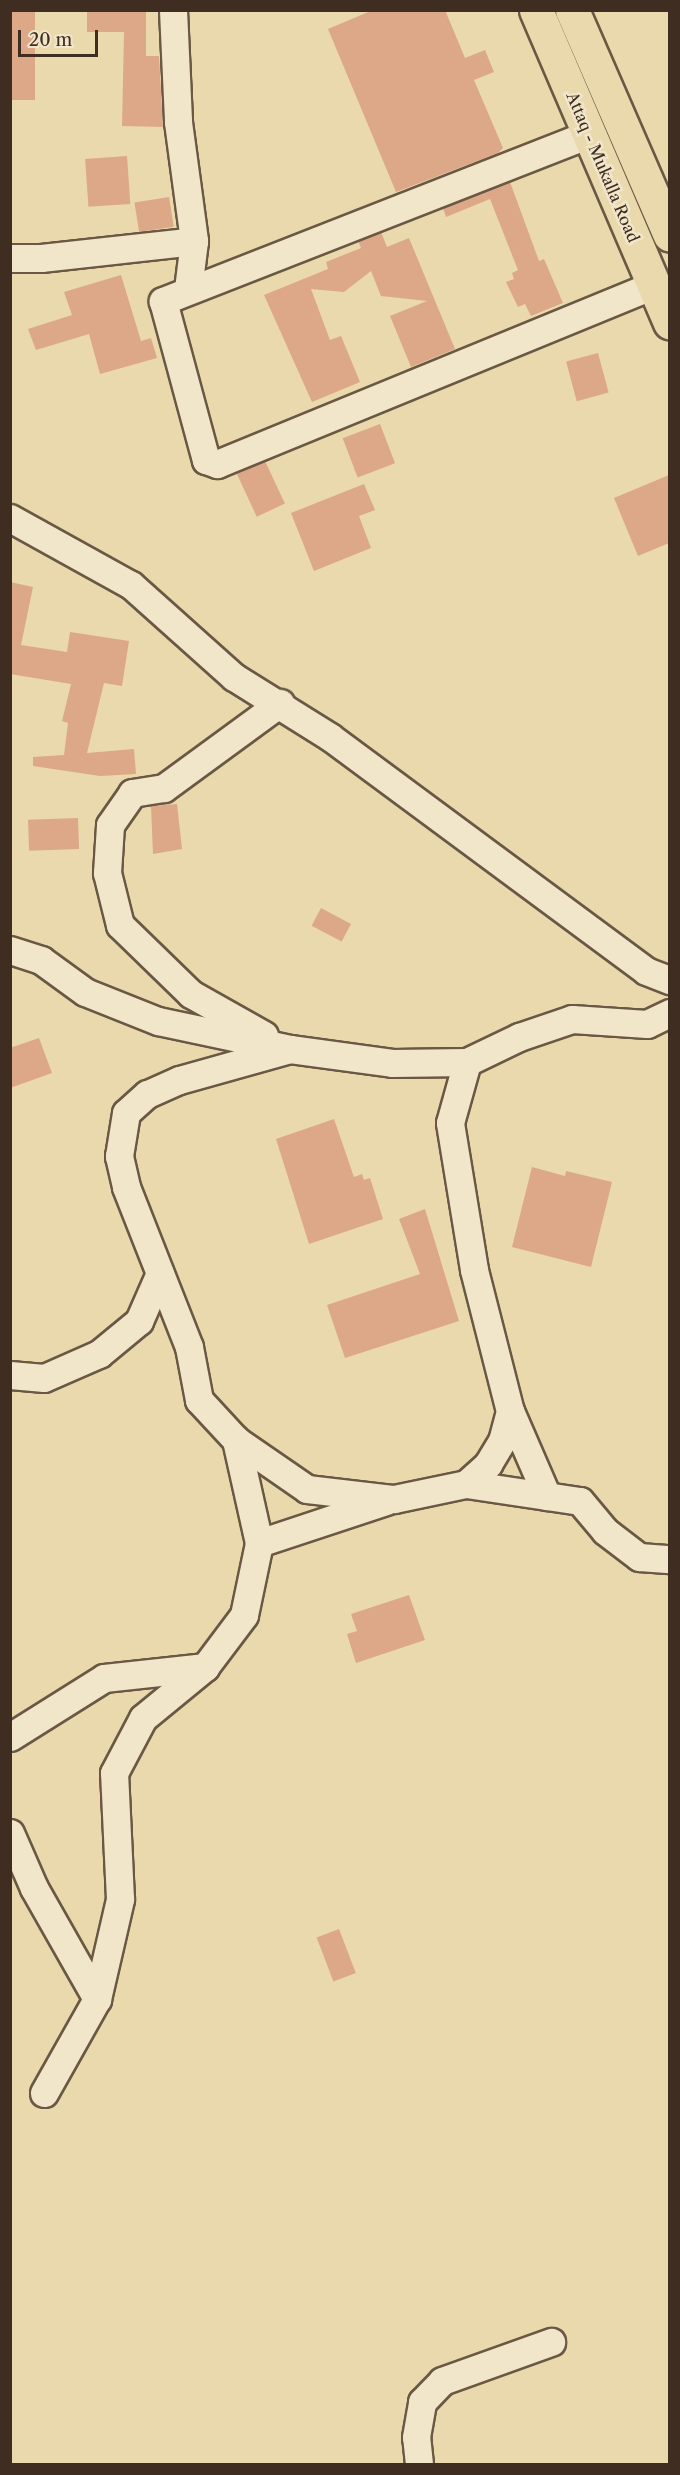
<!DOCTYPE html>
<html>
<head>
<meta charset="utf-8">
<style>
  body { margin:0 }
  #map { position:relative; width:680px; height:2475px; overflow:hidden; background:#e9d9ac; font-family:"Libre Caslon Text",serif }
  div>[style] { position:absolute }
  .building>* { inset:0; background:#dda888; transform-origin:0 0 }
  .roads { filter:drop-shadow(2px 0 #6a5844) drop-shadow(-2px 0 #6a5844) drop-shadow(0 2px #6a5844) drop-shadow(0 -2px #6a5844) }
  .street>* { height:27px; margin:-13.5px; padding:0 13.5px; transform-origin:13.5px; border-radius:13.5px; background:#f1e6c9 }
  .primary>* { height:33px; margin:-16.5px; padding:0 16.5px; transform-origin:16.5px; border-radius:16.5px; background:#e9d9ac }
  span { translate:-50% -50%; white-space:nowrap; text-align:center; line-height:1.15; -webkit-text-stroke:5px #f1e6c9; paint-order:stroke }
  .street-label { font-size:16px; color:#3f2d22 }
  .frame { position:absolute; inset:0; border:12px solid #3f2d22; pointer-events:none }
  .scale { position:absolute; left:18px; top:30px; width:80px; height:27px; box-sizing:border-box; border:3px solid #3f2d22; border-top:0; padding-left:8px; font-size:18px; line-height:21px; white-space:nowrap; color:#3f2d22; -webkit-text-stroke:4px #f1e6c9; paint-order:stroke }
</style>
</head>
<body>
<div id="map">
  <div class="building">
    <i style="left:10px;top:10px;width:25px;height:90px"></i>
    <i style="clip-path:polygon(87px 10px,146px 10px,146px 56px,159px 56px,163px 127px,122px 126px,124px 32px,87px 32px)"></i>
    <i style="clip-path:polygon(373px 10px,445px 10px,465px 58px,485px 50px,494px 72px,474px 80px,503px 148px,498px 153px,396px 192px,328px 29px)"></i>
    <i style="left:127px;top:156px;width:48px;height:42px;rotate:86deg"></i>
    <i style="clip-path:polygon(510px 182px,539px 261px,544px 259px,563px 303px,531px 316px,525px 304px,518px 307px,506px 282px,514px 279px,512px 273px,518px 270px,490px 199px,446px 217px,443px 208px)"></i>
    <i style="left:169px;top:197px;width:30px;height:35px;rotate:81deg"></i>
    <i style="clip-path:polygon(381px 232px,387px 247px,409px 238px,455px 349px,411px 367px,390px 316px,427px 301px,381px 296px,371px 271px,344px 292px,311px 289px,330px 340px,341px 336px,360px 382px,312px 402px,264px 295px,328px 269px,326px 262px,361px 248px,358px 241px)"></i>
    <i style="clip-path:polygon(121px 275px,141px 341px,151px 338px,157px 358px,100px 374px,89px 334px,36px 350px,28px 329px,72px 315px,64px 292px)"></i>
    <i style="left:598px;top:353px;width:41px;height:33px;rotate:75deg"></i>
    <i style="left:380px;top:424px;width:42px;height:40px;rotate:69deg"></i>
    <i style="left:265px;top:461px;width:47px;height:31px;rotate:65deg"></i>
    <i style="clip-path:polygon(669px 475px,669px 543px,638px 556px,614px 498px)"></i>
    <i style="clip-path:polygon(364px 484px,375px 510px,359px 516px,371px 548px,314px 571px,291px 513px)"></i>
    <i style="clip-path:polygon(10px 582px,33px 587px,21px 645px,67px 652px,70px 632px,129px 641px,122px 686px,104px 683px,87px 753px,134px 749px,136px 774px,100px 776px,33px 766px,33px 757px,64px 755px,68px 723px,62px 721px,71px 684px,10px 674px)"></i>
    <i style="clip-path:polygon(177px 804px,182px 849px,153px 854px,151px 806px)"></i>
    <i style="left:78px;top:818px;width:31px;height:50px;rotate:88deg"></i>
    <i style="left:321px;top:908px;width:34px;height:20px;rotate:28deg"></i>
    <i style="clip-path:polygon(39px 1038px,52px 1073px,10px 1088px,10px 1048px)"></i>
    <i style="clip-path:polygon(334px 1119px,354px 1177px,362px 1174px,364px 1180px,370px 1178px,383px 1219px,309px 1244px,276px 1139px)"></i>
    <i style="clip-path:polygon(532px 1167px,565px 1176px,566px 1171px,612px 1182px,591px 1267px,512px 1247px)"></i>
    <i style="clip-path:polygon(425px 1209px,459px 1321px,345px 1358px,327px 1305px,420px 1274px,399px 1219px)"></i>
    <i style="clip-path:polygon(409px 1595px,425px 1640px,356px 1663px,347px 1634px,357px 1631px,351px 1614px)"></i>
    <i style="left:339px;top:1929px;width:47px;height:24px;rotate:69deg"></i>
  </div>
  <div class="roads">
    <div class="street">
      <i style="left:173px;top:10px;width:112px;rotate:87.4deg"></i>
      <i style="left:178px;top:122px;width:120px;rotate:82.3deg"></i>
      <i style="left:194px;top:241px;width:48px;rotate:97.1deg"></i>
      <i style="left:589px;top:134px;width:458px;rotate:158.6deg"></i>
      <i style="left:163px;top:301px;width:165px;rotate:74.9deg"></i>
      <i style="left:206px;top:460px;width:12px;rotate:20deg"></i>
      <i style="left:217px;top:464px;width:471px;rotate:-22.3deg"></i>
      <i style="left:10px;top:258px;width:31px"></i>
      <i style="left:41px;top:258px;width:154px;rotate:-6.3deg"></i>
      <i style="left:10px;top:518px;width:138px;rotate:29deg"></i>
      <i style="left:131px;top:585px;width:138px;rotate:41.8deg"></i>
      <i style="left:234px;top:677px;width:113px;rotate:32deg"></i>
      <i style="left:330px;top:737px;width:393px;rotate:36.5deg"></i>
      <i style="left:646px;top:971px;width:26px;rotate:21deg"></i>
      <i style="left:10px;top:950px;width:33px;rotate:18deg"></i>
      <i style="left:41px;top:960px;width:54px;rotate:36deg"></i>
      <i style="left:85px;top:992px;width:79px;rotate:21.7deg"></i>
      <i style="left:158px;top:1021px;width:135px;rotate:12deg"></i>
      <i style="left:290px;top:1049px;width:103px;rotate:7.8deg"></i>
      <i style="left:392px;top:1063px;width:75px;rotate:-0.8deg"></i>
      <i style="left:467px;top:1062px;width:58px;rotate:-25.7deg"></i>
      <i style="left:519px;top:1037px;width:56px;rotate:-18.8deg"></i>
      <i style="left:572px;top:1019px;width:75px;rotate:3.8deg"></i>
      <i style="left:647px;top:1024px;width:25px;rotate:-26deg"></i>
      <i style="left:264px;top:1035px;width:84px;rotate:-150.7deg"></i>
      <i style="left:191px;top:994px;width:99px;rotate:-135.8deg"></i>
      <i style="left:120px;top:925px;width:54px;rotate:-104deg"></i>
      <i style="left:107px;top:873px;width:48px;rotate:-86.4deg"></i>
      <i style="left:110px;top:825px;width:39px;rotate:-55deg"></i>
      <i style="left:132px;top:793px;width:32px;rotate:-9deg"></i>
      <i style="left:164px;top:788px;width:144px;rotate:-36.2deg"></i>
      <i style="left:290px;top:1049px;width:115px;rotate:164.4deg"></i>
      <i style="left:179px;top:1080px;width:35px;rotate:156deg"></i>
      <i style="left:147px;top:1094px;width:28px;rotate:138deg"></i>
      <i style="left:126px;top:1113px;width:44px;rotate:99.2deg"></i>
      <i style="left:119px;top:1156px;width:32px;rotate:77deg"></i>
      <i style="left:126px;top:1187px;width:172px;rotate:68.5deg"></i>
      <i style="left:189px;top:1347px;width:54px;rotate:79.3deg"></i>
      <i style="left:199px;top:1400px;width:54px;rotate:47.2deg"></i>
      <i style="left:236px;top:1440px;width:86px;rotate:34.6deg"></i>
      <i style="left:307px;top:1489px;width:88px;rotate:6.6deg"></i>
      <i style="left:394px;top:1499px;width:74px;rotate:-11.8deg"></i>
      <i style="left:466px;top:1484px;width:115px;rotate:8.5deg"></i>
      <i style="left:580px;top:1501px;width:39px;rotate:50deg"></i>
      <i style="left:605px;top:1531px;width:43px;rotate:37.4deg"></i>
      <i style="left:639px;top:1557px;width:31px;rotate:4deg"></i>
      <i style="left:467px;top:1062px;width:63px;rotate:105.6deg"></i>
      <i style="left:450px;top:1123px;width:149px;rotate:80.7deg"></i>
      <i style="left:474px;top:1270px;width:146px;rotate:75.7deg"></i>
      <i style="left:510px;top:1411px;width:93px;rotate:66.5deg"></i>
      <i style="left:10px;top:1375px;width:34px;rotate:5deg"></i>
      <i style="left:44px;top:1378px;width:60px;rotate:-23.6deg"></i>
      <i style="left:99px;top:1354px;width:52px;rotate:-39.5deg"></i>
      <i style="left:139px;top:1321px;width:52px;rotate:-66.4deg"></i>
      <i style="left:466px;top:1484px;width:30px;rotate:-42deg"></i>
      <i style="left:488px;top:1464px;width:27px;rotate:-59deg"></i>
      <i style="left:502px;top:1441px;width:31px;rotate:-75deg"></i>
      <i style="left:259px;top:1543px;width:134px;rotate:-18.3deg"></i>
      <i style="left:10px;top:1737px;width:111px;rotate:-32.1deg"></i>
      <i style="left:104px;top:1678px;width:102px;rotate:-6.2deg"></i>
      <i style="left:10px;top:1833px;width:60px;rotate:66.4deg"></i>
      <i style="left:34px;top:1888px;width:128px;rotate:60.4deg"></i>
      <i style="left:44px;top:2093px;width:108px;rotate:-60.6deg"></i>
      <i style="left:97px;top:1999px;width:103px;rotate:-77deg"></i>
      <i style="left:120px;top:1899px;width:126px;rotate:-92.7deg"></i>
      <i style="left:114px;top:1773px;width:62px;rotate:-62.2deg"></i>
      <i style="left:143px;top:1718px;width:80px;rotate:-39.4deg"></i>
      <i style="left:205px;top:1667px;width:65px;rotate:-53.1deg"></i>
      <i style="left:244px;top:1615px;width:74px;rotate:-78.2deg"></i>
      <i style="left:259px;top:1543px;width:106px;rotate:-102.6deg"></i>
      <i style="left:419px;top:2464px;width:27px;rotate:-96deg"></i>
      <i style="left:416px;top:2437px;width:36px;rotate:-80deg"></i>
      <i style="left:422px;top:2402px;width:29px;rotate:-46deg"></i>
      <i style="left:442px;top:2381px;width:116px;rotate:-19.7deg"></i>
    </div>
    <div class="primary">
      <i style="left:536px;top:10px;width:340px;rotate:66.8deg"></i>
      <i style="left:572px;top:10px;width:245px;rotate:66.5deg"></i>
    </div>
  </div>
  <div class="street-label">
    <span style="left:603px;top:167px;rotate:67deg">Attaq - Mukalla Road</span>
  </div>
  <div class="frame"></div>
  <div class="scale">20 m</div>
</div>
</body>
</html>
